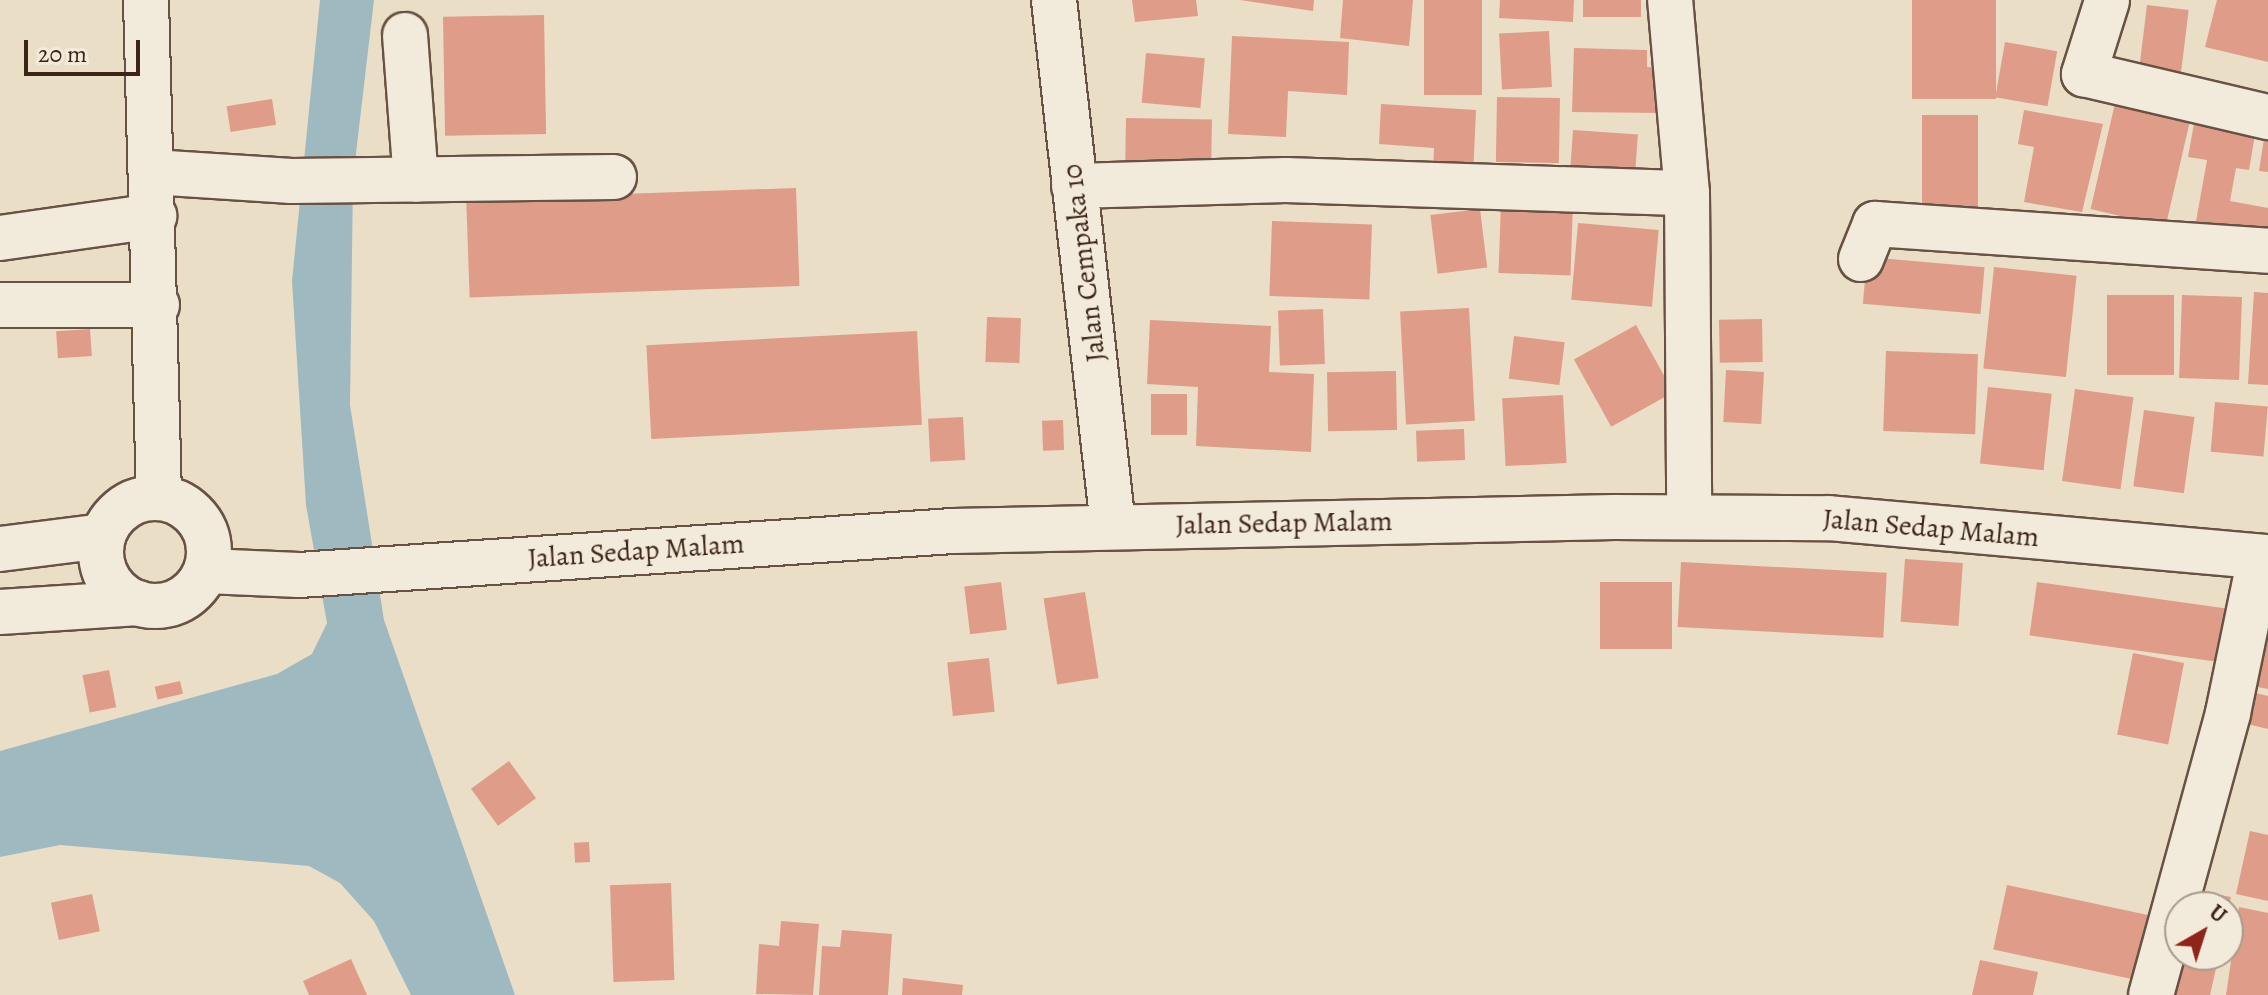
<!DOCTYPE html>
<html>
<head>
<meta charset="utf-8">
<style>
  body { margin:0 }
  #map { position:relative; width:2268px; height:995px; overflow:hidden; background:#ebdec6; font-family:Alegreya,serif }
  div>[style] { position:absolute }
  .water>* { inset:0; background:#9fb9c1 }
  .building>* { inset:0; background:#df9c89; transform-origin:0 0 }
  .roads { filter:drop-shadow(2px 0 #685244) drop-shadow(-2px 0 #685244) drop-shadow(0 2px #685244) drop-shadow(0 -2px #685244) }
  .minor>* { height:44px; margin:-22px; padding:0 22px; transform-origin:22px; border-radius:22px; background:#f2eada }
  .minor>.ring { margin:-22px; padding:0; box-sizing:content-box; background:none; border:44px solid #f2eada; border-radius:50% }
  span { translate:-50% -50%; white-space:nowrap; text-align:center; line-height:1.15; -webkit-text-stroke:6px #f2eada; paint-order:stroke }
  .street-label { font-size:28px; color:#3d2418 }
  .north { position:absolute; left:2164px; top:891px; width:80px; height:80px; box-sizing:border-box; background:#f2eada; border:2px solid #aa9b8c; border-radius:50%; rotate:39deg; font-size:22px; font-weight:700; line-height:32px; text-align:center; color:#3d2418 }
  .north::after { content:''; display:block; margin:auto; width:28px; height:36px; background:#8f2418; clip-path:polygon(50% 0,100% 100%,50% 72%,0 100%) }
  .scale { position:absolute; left:24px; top:40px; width:116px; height:36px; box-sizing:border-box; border:4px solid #3d2418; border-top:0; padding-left:10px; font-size:24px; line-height:28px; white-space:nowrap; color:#3d2418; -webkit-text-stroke:6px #f2eada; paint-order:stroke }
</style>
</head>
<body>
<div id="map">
  <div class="water">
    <i style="clip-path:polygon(320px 0,374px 0,353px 179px,350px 405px,384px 620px,515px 995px,411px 995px,374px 921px,340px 883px,309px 866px,60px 845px,0 857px,0 751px,277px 674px,312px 654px,327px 623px,306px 505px,292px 281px)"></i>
  </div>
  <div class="building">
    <i style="clip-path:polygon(1132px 0,1196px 0,1198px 16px,1135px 22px)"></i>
    <i style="clip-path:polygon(1240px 0,1314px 0,1313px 11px)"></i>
    <i style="clip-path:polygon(1343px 0,1413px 0,1409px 46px,1340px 38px)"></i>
    <i style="left:1424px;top:0;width:58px;height:95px"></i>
    <i style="clip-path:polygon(1500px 0,1574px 0,1573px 22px,1499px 18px)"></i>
    <i style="left:1583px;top:0;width:58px;height:17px"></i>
    <i style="left:1912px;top:0;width:84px;height:99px"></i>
    <i style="clip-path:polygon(2217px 0,2268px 0,2268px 62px,2205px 47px)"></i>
    <i style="left:2147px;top:5px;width:42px;height:62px;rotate:7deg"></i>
    <i style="left:544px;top:15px;width:119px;height:101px;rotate:89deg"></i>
    <i style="left:1549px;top:31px;width:56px;height:50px;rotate:87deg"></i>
    <i style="clip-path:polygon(1232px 36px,1349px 42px,1347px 95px,1288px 91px,1286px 137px,1228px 134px)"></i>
    <i style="left:2005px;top:42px;width:53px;height:56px;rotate:10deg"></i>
    <i style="clip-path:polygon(1574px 48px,1647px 50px,1647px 67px,1662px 68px,1660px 113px,1572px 112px)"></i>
    <i style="left:1146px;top:53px;width:59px;height:50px;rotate:5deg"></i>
    <i style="left:1497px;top:97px;width:63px;height:65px;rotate:1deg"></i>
    <i style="left:272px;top:99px;width:26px;height:46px;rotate:81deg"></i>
    <i style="left:2116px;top:99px;width:77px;height:113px;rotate:13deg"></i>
    <i style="clip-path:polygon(1381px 104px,1476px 110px,1473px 177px,1433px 174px,1434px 148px,1379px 144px)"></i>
    <i style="clip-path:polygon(2024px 110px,2103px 124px,2082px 212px,2024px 202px,2034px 147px,2018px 144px)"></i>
    <i style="left:1922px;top:115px;width:56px;height:98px"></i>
    <i style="left:1126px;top:118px;width:86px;height:50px;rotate:1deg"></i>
    <i style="clip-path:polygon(2195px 118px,2256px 129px,2249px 170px,2236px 168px,2230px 201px,2268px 208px,2268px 240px,2195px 227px,2207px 160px,2188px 157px)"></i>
    <i style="clip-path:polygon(2266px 125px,2268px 125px,2268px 172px,2259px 171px)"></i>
    <i style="left:1573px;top:130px;width:65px;height:55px;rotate:4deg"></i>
    <i style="left:796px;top:188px;width:98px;height:330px;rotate:88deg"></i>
    <i style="left:1501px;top:202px;width:72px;height:71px;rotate:2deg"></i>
    <i style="left:1480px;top:209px;width:59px;height:50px;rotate:83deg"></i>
    <i style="left:1272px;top:221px;width:100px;height:75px;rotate:2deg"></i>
    <i style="left:1578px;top:223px;width:81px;height:77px;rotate:5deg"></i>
    <i style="left:1867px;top:257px;width:118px;height:47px;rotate:5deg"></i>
    <i style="left:1994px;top:267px;width:83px;height:102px;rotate:6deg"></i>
    <i style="clip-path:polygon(2254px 292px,2268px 293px,2268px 385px,2248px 384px)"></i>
    <i style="left:2107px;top:295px;width:67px;height:80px"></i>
    <i style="left:2182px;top:295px;width:60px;height:83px;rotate:2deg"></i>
    <i style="left:1469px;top:308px;width:113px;height:69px;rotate:87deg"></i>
    <i style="left:1323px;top:309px;width:55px;height:45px;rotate:88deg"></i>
    <i style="left:987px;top:317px;width:34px;height:45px;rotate:2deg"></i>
    <i style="left:1762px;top:319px;width:43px;height:43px;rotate:89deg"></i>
    <i style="clip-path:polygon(1150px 320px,1271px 326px,1269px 372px,1314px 374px,1311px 452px,1196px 446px,1198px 387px,1147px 384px)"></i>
    <i style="left:1636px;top:325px;width:77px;height:71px;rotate:61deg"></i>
    <i style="left:90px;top:329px;width:27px;height:34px;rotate:86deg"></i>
    <i style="left:917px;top:331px;width:94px;height:271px;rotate:87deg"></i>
    <i style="left:1514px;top:336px;width:51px;height:43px;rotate:7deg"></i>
    <i style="left:1886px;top:351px;width:92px;height:80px;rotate:2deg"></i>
    <i style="left:1726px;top:370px;width:38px;height:52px;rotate:3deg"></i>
    <i style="left:1396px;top:371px;width:59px;height:69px;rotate:89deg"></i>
    <i style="left:1988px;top:387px;width:64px;height:77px;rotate:6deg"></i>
    <i style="left:2075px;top:389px;width:59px;height:93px;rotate:8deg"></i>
    <i style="left:1151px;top:394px;width:36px;height:41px"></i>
    <i style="left:1563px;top:395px;width:68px;height:61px;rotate:87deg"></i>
    <i style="left:2215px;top:402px;width:53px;height:50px;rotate:5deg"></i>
    <i style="left:2144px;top:410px;width:51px;height:77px;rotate:8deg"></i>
    <i style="left:963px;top:417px;width:43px;height:35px;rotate:87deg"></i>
    <i style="left:1063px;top:420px;width:30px;height:21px;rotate:88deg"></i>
    <i style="left:1464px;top:429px;width:31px;height:48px;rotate:88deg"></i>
    <i style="left:1905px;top:559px;width:58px;height:63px;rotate:4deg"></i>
    <i style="left:1681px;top:562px;width:206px;height:65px;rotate:3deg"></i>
    <i style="left:1001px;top:582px;width:48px;height:37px;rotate:83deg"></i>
    <i style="left:1600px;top:582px;width:72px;height:67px"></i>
    <i style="left:2037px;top:582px;width:193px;height:54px;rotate:8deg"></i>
    <i style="left:1085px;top:592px;width:87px;height:42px;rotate:81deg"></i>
    <i style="clip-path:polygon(2252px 636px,2268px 639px,2268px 689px,2242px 684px)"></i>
    <i style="left:2133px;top:653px;width:52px;height:83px;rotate:11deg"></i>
    <i style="left:989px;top:658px;width:54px;height:42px;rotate:84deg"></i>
    <i style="left:109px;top:670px;width:38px;height:27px;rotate:79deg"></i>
    <i style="left:180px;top:681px;width:13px;height:26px;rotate:77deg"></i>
    <i style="clip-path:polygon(2239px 689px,2268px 696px,2268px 729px,2231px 720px)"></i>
    <i style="left:509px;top:761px;width:46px;height:47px;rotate:54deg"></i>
    <i style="clip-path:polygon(2250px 831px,2268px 835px,2268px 901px,2236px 894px)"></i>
    <i style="left:589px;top:842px;width:20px;height:15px;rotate:87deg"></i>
    <i style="left:671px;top:883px;width:97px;height:61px;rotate:88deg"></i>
    <i style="left:2007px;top:885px;width:144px;height:66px;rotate:12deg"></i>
    <i style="clip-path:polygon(2183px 888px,2231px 897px,2229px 907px,2179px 907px)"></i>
    <i style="left:92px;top:894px;width:38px;height:42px;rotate:78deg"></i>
    <i style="clip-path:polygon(2239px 907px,2268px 913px,2268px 995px,2226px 995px)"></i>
    <i style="clip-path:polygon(781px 921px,819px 924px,813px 995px,756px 994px,759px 944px,779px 946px)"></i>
    <i style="clip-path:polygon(842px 930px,892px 934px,888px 995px,819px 995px,822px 946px,840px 947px)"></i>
    <i style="clip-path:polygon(2180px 955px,2219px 955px,2210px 995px,2161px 995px)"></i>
    <i style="clip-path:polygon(351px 959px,367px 995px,309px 995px,303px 981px)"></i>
    <i style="clip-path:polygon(1980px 960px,2038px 972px,2033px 995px,1972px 995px)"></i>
    <i style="clip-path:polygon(903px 978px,963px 985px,962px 995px,902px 995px)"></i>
  </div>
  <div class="roads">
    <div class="minor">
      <i style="left:146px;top:0;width:497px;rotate:88.5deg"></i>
      <i style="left:1054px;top:0;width:529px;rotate:83.6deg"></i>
      <i style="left:2107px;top:1px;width:77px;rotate:107.5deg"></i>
      <i style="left:2084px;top:74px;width:189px;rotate:13.2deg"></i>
      <i style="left:405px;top:35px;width:145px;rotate:85.7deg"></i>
      <i style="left:152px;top:172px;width:140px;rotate:3.7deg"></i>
      <i style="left:292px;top:181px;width:322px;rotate:-0.7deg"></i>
      <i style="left:1074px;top:186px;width:212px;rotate:-1.6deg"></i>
      <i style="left:1286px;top:180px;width:401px;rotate:1.9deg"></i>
      <i style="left:1687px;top:193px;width:194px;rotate:-95deg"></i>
      <i style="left:1687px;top:193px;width:324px;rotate:89.6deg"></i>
      <i style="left:0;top:238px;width:156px;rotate:-8.1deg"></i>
      <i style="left:1861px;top:259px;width:38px;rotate:-68deg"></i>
      <i style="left:1875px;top:224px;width:394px;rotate:3.9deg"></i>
      <i style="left:0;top:305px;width:157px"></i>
      <i class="ring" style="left:101px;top:498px;width:64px;height:64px"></i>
      <i style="left:0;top:549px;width:104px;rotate:-7.2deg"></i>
      <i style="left:206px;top:571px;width:93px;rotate:2.5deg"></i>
      <i style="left:299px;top:575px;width:655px;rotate:-3.85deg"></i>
      <i style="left:953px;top:531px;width:661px;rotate:-1.21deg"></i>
      <i style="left:1614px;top:517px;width:215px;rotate:0.3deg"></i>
      <i style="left:1829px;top:518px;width:441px;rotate:5.1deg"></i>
      <i style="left:0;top:612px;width:139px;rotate:-3.7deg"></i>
      <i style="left:2151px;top:995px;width:292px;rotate:-74.7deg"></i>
      <i style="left:2228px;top:713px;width:159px;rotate:-78.4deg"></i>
    </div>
  </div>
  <div class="street-label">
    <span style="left:1084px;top:263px;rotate:-97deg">Jalan Cempaka 10</span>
    <span style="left:1284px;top:523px;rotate:-1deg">Jalan Sedap Malam</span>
    <span style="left:1931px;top:528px;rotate:5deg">Jalan Sedap Malam</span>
    <span style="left:636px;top:551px;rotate:-4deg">Jalan Sedap Malam</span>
  </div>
  <div class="north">U</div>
  <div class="scale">20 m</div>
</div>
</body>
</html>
